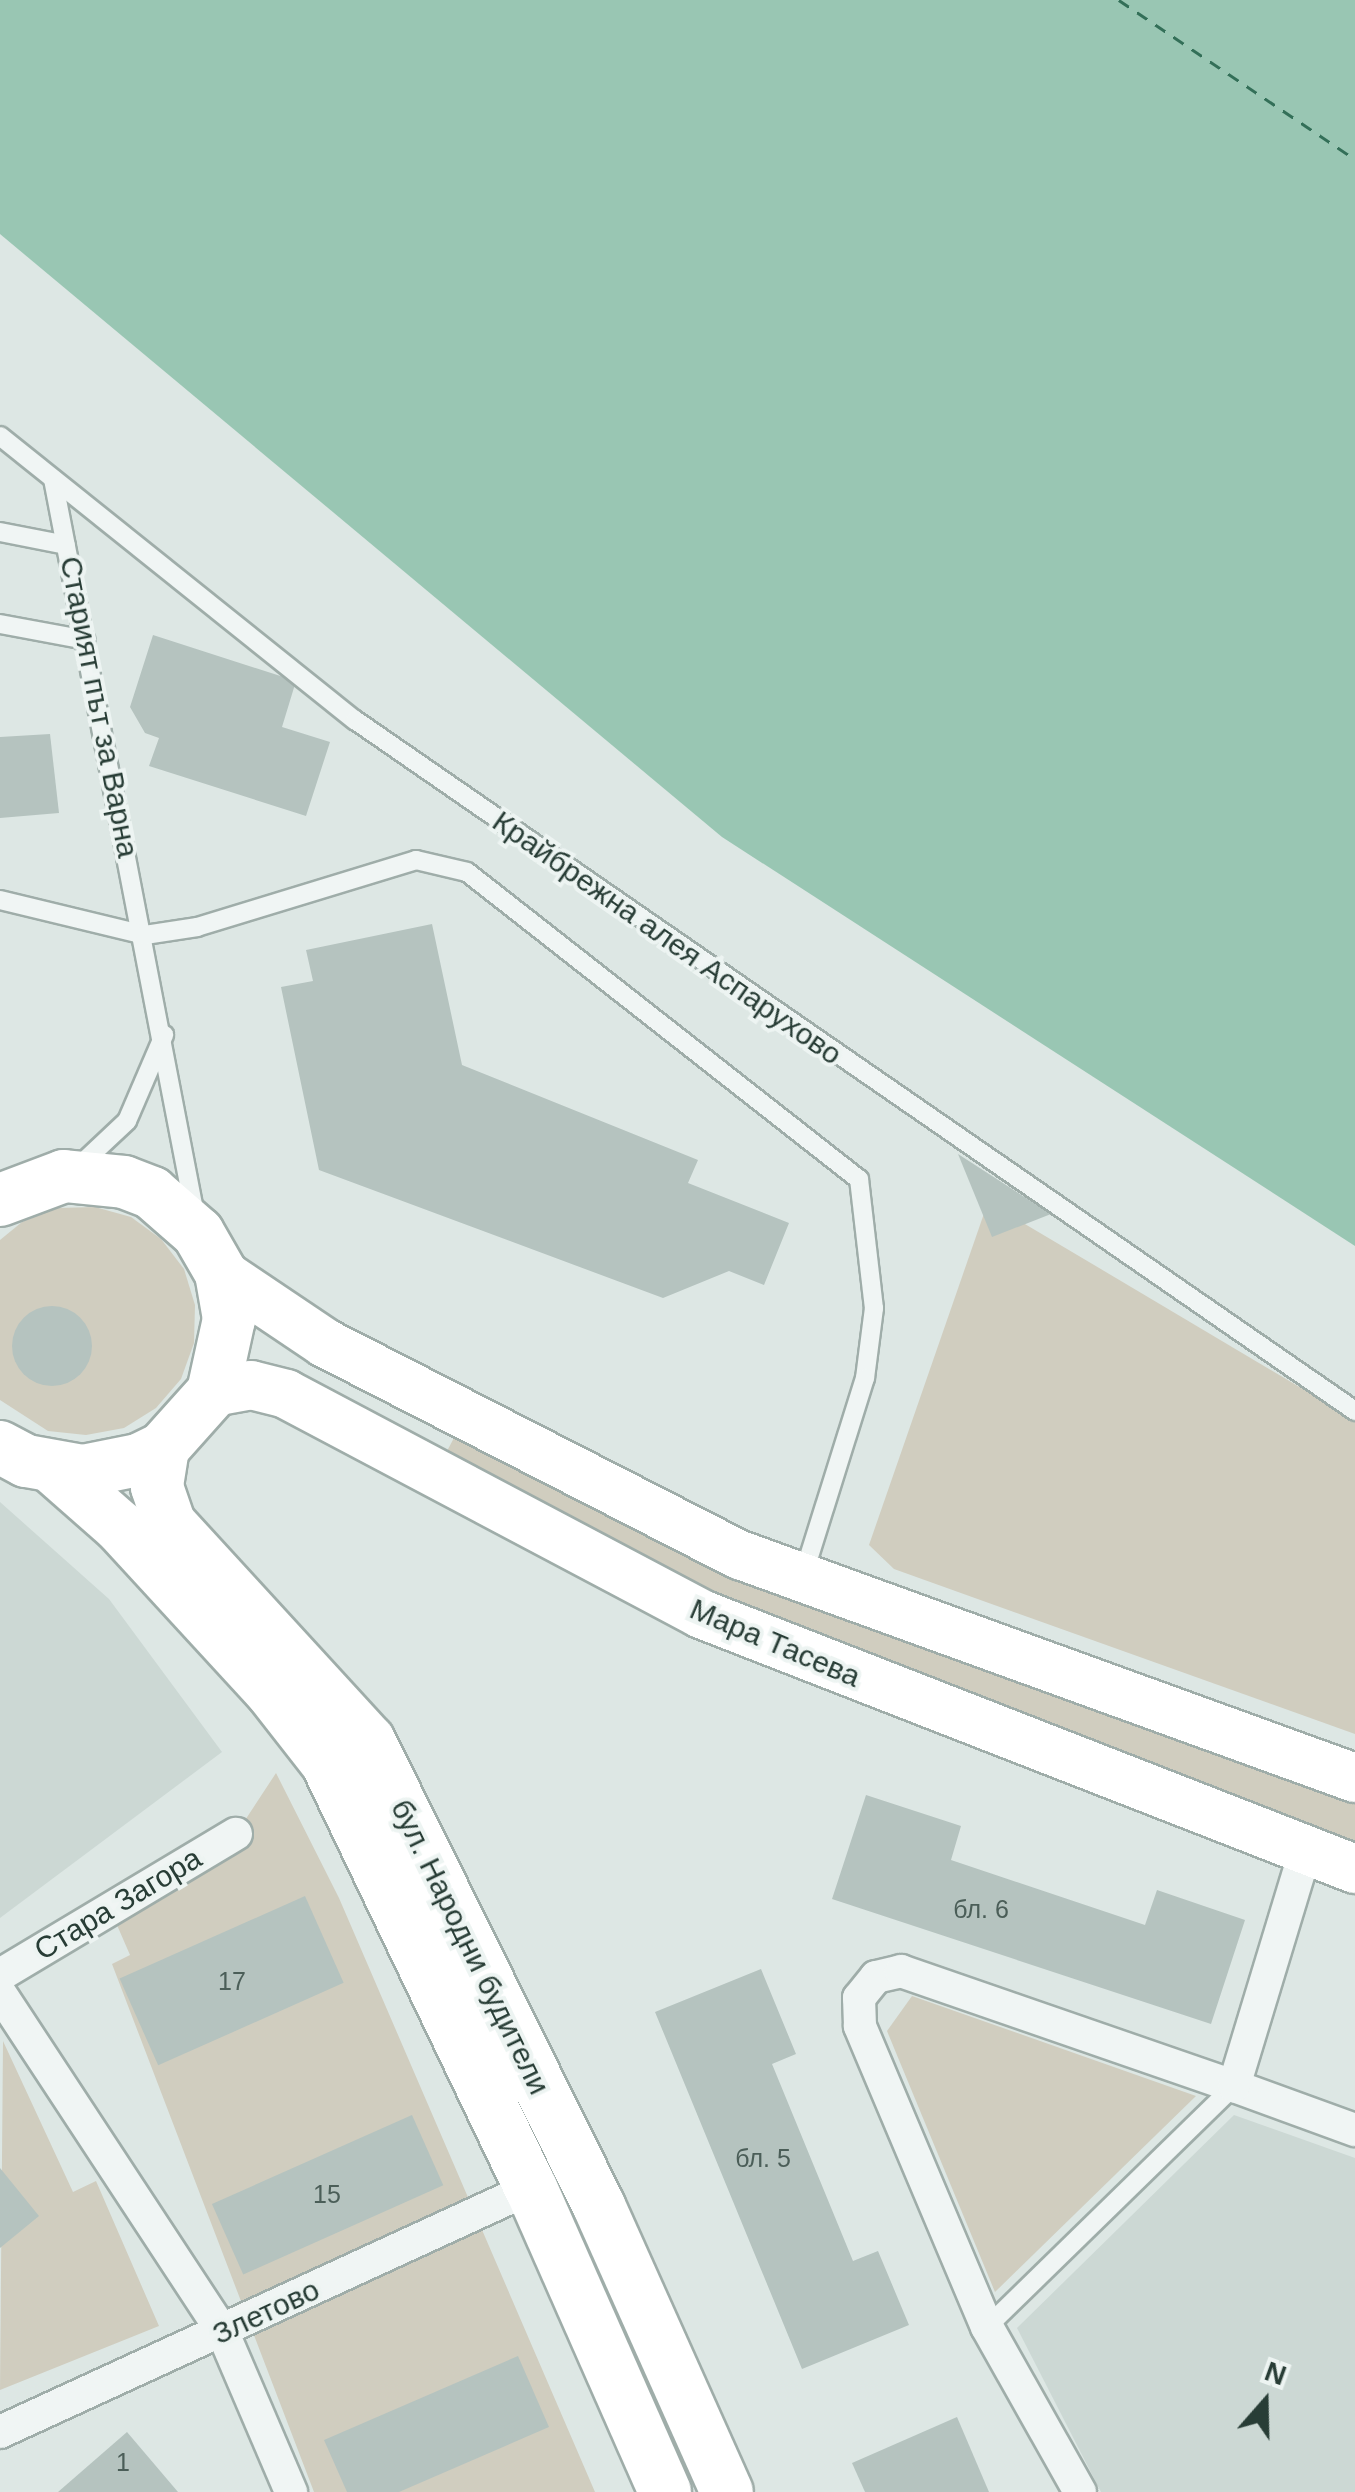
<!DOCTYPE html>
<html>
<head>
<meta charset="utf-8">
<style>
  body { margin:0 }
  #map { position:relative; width:1355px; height:2492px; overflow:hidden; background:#dde7e4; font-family:Arial,sans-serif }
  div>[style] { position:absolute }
  .built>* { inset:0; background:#ccd8d4 }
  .green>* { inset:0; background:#d0cdbf }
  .water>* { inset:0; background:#99c6b3 }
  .ferry>* { height:2.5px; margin-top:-1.25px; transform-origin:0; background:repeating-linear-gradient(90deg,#336f58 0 12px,transparent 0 22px) }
  .building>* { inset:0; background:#b5c3bf; transform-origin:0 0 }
  .round { border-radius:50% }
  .roads { filter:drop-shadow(2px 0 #9fada9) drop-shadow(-2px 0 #9fada9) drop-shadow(0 2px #9fada9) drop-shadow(0 -2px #9fada9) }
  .lane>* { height:18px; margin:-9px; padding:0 9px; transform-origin:9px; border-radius:9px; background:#f0f5f4 }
  .street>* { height:32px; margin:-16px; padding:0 16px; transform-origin:16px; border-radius:16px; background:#f0f5f4 }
  .secondary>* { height:48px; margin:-24px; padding:0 24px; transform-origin:24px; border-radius:24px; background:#fff }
  .primary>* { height:52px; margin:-26px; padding:0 26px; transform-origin:26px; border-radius:26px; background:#fff }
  span { translate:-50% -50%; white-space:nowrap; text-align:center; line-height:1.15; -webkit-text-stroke:8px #edf4f2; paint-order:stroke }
  .number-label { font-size:25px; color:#4b5e58 }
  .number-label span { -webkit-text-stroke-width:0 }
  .street-label { font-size:30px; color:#283d36 }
  .north { position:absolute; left:1215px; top:2352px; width:100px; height:100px; -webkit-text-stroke:8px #edf4f2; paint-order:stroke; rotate:20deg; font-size:28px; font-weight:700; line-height:40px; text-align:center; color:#283d36 }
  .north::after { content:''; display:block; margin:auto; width:35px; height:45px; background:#283d36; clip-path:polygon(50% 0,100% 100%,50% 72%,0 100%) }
</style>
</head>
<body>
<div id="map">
  <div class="built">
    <i style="clip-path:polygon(0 1502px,109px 1599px,222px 1752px,0 1918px)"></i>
    <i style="clip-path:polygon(1234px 2115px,1355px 2158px,1355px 2492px,1101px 2492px,1017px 2328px)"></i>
  </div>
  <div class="green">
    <i style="clip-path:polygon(988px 1202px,1355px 1420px,1355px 1734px,894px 1569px,869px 1545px)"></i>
    <i style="clip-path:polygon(95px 1207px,131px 1217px,161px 1239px,184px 1269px,195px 1305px,194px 1343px,181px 1379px,156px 1408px,124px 1428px,86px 1435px,48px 1431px,0 1400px,0 1240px,22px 1222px,57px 1208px)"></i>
    <i style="clip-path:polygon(465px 1417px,740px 1555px,1355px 1777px,1355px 1869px,797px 1655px,437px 1470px)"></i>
    <i style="clip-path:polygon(276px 1773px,339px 1898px,595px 2492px,314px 2492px,112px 1964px,130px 1955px,110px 1909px,236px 1834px)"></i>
    <i style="clip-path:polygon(912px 1996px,1196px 2096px,995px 2292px,887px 2031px)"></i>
    <i style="clip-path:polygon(3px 2041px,73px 2192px,96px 2181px,159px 2326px,0 2390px)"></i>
  </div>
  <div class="water">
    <i style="clip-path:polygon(0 0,1355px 0,1355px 1246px,722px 837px,0 234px)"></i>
  </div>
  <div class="ferry">
    <i style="left:1119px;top:0;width:285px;rotate:34deg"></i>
  </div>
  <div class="building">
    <i style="clip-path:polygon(153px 635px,296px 681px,282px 727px,330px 742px,306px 816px,149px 766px,159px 738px,145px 733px,130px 707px)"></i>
    <i style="clip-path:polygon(50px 734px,59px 813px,0 818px,0 737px)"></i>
    <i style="clip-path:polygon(432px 924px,462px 1065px,698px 1160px,688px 1183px,789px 1223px,764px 1285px,729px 1271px,663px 1298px,319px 1170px,281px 987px,313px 981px,306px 950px)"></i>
    <i style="clip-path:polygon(958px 1154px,1051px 1214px,992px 1237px)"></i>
    <i class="round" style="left:12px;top:1306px;width:80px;height:80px"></i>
    <i style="clip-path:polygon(866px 1795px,961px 1826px,951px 1860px,1145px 1925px,1157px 1890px,1245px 1920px,1211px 2024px,832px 1899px)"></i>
    <i style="left:305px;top:1896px;width:95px;height:203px;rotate:66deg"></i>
    <i style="clip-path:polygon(761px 1969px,796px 2054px,772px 2064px,853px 2261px,878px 2251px,909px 2325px,802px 2369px,655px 2012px)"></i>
    <i style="left:412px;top:2115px;width:77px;height:219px;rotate:66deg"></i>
    <i style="clip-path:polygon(0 2168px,39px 2216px,0 2248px)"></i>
    <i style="clip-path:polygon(518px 2356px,549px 2427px,399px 2492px,347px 2492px,324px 2440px)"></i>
    <i style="clip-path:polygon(957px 2417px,989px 2492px,865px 2492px,852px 2463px)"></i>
    <i style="clip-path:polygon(127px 2432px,178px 2492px,58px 2492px)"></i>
  </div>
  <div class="roads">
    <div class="lane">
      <i style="left:0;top:436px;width:455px;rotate:38.7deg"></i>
      <i style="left:355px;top:720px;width:1216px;rotate:34.64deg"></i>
      <i style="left:53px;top:479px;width:750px;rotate:79.08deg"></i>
      <i style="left:0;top:532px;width:67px;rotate:11.1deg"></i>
      <i style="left:0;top:624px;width:87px;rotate:10.5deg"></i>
      <i style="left:0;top:900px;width:149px;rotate:13.6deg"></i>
      <i style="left:145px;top:935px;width:53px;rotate:-8.7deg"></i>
      <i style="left:197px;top:927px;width:229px;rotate:-17deg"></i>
      <i style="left:416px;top:860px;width:52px;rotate:13.2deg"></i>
      <i style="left:467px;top:872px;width:498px;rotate:38.1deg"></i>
      <i style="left:859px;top:1179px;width:130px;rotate:83.4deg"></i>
      <i style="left:874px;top:1308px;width:71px;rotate:97.3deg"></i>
      <i style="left:865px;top:1378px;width:207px;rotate:107.4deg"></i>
      <i style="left:79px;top:1166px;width:66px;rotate:-43.2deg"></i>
      <i style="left:127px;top:1121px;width:94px;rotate:-66.7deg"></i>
      <i style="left:987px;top:2327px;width:345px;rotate:-44.3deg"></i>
    </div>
    <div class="street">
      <i style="left:0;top:1975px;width:275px;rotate:-30.9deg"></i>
      <i style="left:0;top:1993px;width:407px;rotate:56.7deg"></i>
      <i style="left:223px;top:2333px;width:173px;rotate:66.8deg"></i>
      <i style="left:1234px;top:2086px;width:129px;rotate:20deg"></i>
      <i style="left:0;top:2432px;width:584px;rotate:-24.68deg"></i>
      <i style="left:1080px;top:2492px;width:189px;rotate:-119.4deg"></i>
      <i style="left:987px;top:2327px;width:327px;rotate:-112.9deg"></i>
      <i style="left:860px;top:2026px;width:28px;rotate:-92deg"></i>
      <i style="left:859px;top:1998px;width:27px;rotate:-51deg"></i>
      <i style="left:876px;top:1977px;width:26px;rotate:-13deg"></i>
      <i style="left:901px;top:1971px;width:352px;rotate:19.1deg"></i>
      <i style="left:1234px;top:2086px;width:245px;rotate:-73.1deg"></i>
    </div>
    <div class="secondary">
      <i style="left:221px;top:1273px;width:125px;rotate:33.9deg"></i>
      <i style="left:325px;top:1343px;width:466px;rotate:27.1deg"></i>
      <i style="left:740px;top:1555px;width:654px;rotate:19.93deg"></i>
      <i style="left:213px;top:1392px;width:39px;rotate:-10deg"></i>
      <i style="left:251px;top:1385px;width:36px;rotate:14deg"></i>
      <i style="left:286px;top:1394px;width:470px;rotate:27.9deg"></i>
      <i style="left:701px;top:1614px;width:702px;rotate:21.3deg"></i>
    </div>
    <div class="primary">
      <i style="left:0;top:1200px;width:68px;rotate:-20.6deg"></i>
      <i style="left:64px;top:1176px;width:60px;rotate:5.7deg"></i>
      <i style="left:124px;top:1182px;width:30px;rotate:21deg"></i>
      <i style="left:152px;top:1193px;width:61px;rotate:41deg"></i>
      <i style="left:198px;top:1233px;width:46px;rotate:60.1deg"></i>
      <i style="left:221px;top:1273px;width:47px;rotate:80.1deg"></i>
      <i style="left:229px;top:1319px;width:75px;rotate:102.4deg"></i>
      <i style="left:213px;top:1392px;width:75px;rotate:131.8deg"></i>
      <i style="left:163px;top:1448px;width:28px;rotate:154deg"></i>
      <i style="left:138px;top:1460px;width:56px;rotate:168.7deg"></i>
      <i style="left:83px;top:1471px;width:58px;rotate:-170deg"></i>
      <i style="left:26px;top:1461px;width:30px;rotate:-152deg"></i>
      <i style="left:163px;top:1448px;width:39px;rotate:99deg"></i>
      <i style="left:157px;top:1487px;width:39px;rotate:71deg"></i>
      <i style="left:170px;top:1524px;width:294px;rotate:47.5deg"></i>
      <i style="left:369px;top:1741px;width:519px;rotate:63.68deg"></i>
      <i style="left:599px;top:2206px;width:313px;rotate:65.9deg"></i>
      <i style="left:54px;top:1469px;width:88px;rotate:41.3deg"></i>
      <i style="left:120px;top:1527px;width:222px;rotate:47.4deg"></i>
      <i style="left:270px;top:1690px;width:93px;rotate:52deg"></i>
      <i style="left:327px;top:1763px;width:471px;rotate:64.4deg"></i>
      <i style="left:531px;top:2188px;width:332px;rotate:66.2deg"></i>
    </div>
  </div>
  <div class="number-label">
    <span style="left:981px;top:1909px">бл. 6</span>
    <span style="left:232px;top:1981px">17</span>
    <span style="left:763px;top:2158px">бл. 5</span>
    <span style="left:327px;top:2194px">15</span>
    <span style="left:123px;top:2462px">1</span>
  </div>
  <div class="street-label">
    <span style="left:99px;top:707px;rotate:79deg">Старият път за Варна</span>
    <span style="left:667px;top:938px;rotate:35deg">Крайбрежна алея Аспарухово</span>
    <span style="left:775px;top:1643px;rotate:23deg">Мара Тасева</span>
    <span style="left:118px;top:1904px;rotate:-31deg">Стара Загора</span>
    <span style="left:470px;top:1947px;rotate:64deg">бул. Народни будители</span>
    <span style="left:266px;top:2312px;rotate:-25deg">Злетово</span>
  </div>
  <div class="north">N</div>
</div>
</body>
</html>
